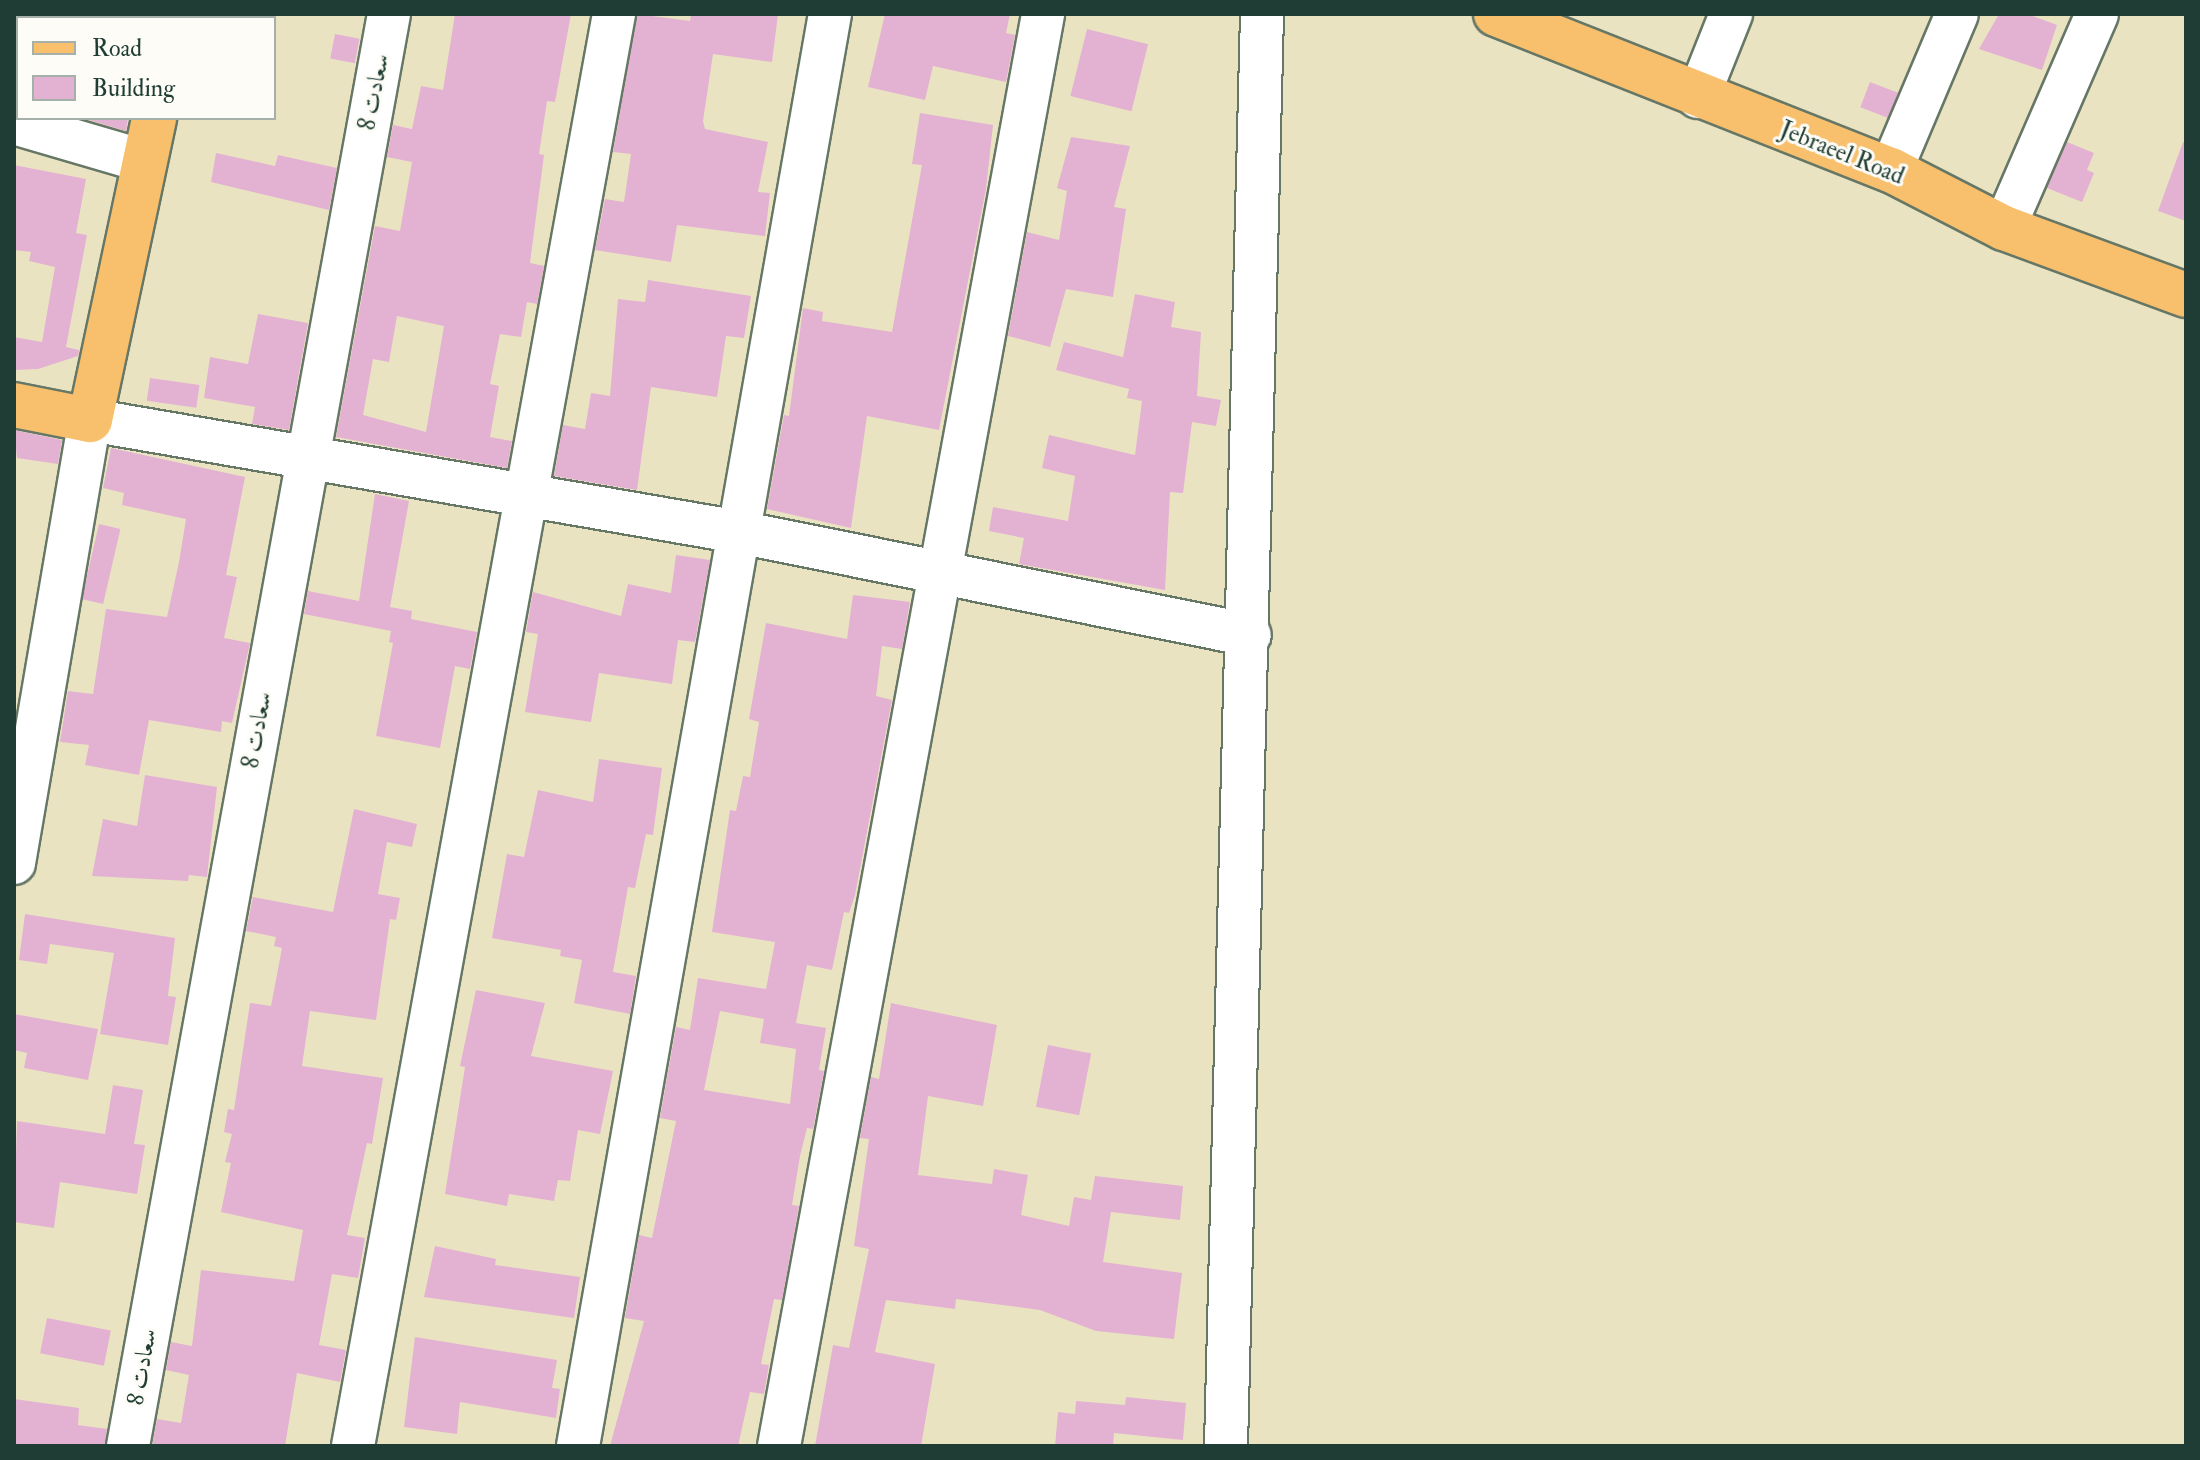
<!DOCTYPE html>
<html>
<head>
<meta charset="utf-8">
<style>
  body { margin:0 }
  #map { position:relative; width:2200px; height:1460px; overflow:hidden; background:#eae3c2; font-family:"IM FELL Double Pica",Amiri,serif }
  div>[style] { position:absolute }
  .building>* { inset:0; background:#e3b2d2; transform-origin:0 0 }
  .roads { filter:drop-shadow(2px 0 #676) drop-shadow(-2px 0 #676) drop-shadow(0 2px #676) drop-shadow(0 -2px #676) }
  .minor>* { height:42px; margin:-21px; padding:0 21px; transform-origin:21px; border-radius:21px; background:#fff }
  .major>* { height:44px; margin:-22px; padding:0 22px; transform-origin:22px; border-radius:22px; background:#f8bf6c }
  span { translate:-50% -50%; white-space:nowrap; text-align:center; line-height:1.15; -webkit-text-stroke:6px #fdfcf7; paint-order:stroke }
  .street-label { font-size:24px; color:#1f3d34 }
  .frame { position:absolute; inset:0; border:16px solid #1f3d34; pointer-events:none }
  .legend { position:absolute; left:16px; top:16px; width:260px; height:104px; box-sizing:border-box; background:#fdfcf7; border:2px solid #a4b0a9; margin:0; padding:10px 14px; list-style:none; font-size:24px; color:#1f3d34 }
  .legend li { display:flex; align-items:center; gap:16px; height:40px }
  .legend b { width:40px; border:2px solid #a4b0a9 }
</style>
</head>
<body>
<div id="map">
  <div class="building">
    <i style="clip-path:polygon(evenodd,455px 14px,571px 14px,555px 102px,547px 101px,539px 154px,544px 155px,530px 263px,544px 266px,537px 304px,527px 302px,521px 337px,500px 334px,490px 384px,499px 386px,490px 437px,512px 441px,507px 468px,336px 437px,375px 226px,400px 231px,412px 162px,387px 157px,393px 125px,412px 129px,421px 86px,443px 90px,455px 14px,397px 316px,444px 326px,426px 432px,363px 415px,373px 359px,389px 362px,397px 316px)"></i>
    <i style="clip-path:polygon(637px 14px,690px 21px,691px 14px,778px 14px,772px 62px,713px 54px,703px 121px,705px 129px,768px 142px,758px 192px,770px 193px,765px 236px,677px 225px,671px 262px,595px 250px,605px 199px,624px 202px,631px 154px,613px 152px)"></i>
    <i style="clip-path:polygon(885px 14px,1010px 14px,1006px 33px,1015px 35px,1006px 82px,933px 66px,925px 100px,868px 87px)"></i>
    <i style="clip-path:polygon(1999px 14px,2027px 14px,2057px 25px,2042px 70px,1979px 49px)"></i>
    <i style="left:1087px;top:29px;width:63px;height:69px;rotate:14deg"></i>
    <i style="left:335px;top:34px;width:25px;height:25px;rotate:11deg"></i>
    <i style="left:1870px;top:82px;width:30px;height:27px;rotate:21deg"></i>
    <i style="clip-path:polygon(920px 113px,993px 125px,986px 189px,939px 430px,867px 416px,851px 528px,767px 509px,784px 415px,789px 416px,803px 308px,823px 312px,822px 321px,892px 332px,922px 165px,912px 164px)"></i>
    <i style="clip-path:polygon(82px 118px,128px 118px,126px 131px)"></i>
    <i style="clip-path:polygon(1071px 137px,1130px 146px,1114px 207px,1126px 209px,1113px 297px,1066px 289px,1050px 347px,1008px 336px,1027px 232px,1059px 240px,1067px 191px,1057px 188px)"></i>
    <i style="clip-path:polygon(2067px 142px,2094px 153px,2087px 170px,2094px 173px,2082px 202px,2047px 188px)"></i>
    <i style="clip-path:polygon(2183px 142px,2186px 143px,2186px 221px,2158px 211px)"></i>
    <i style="clip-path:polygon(216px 153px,275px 166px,278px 155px,337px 168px,329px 210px,211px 182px)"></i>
    <i style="clip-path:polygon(14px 165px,86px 179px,76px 233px,87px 235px,66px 347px,79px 350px,78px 356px,38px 369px,14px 370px,14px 337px,42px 342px,55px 267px,29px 261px,31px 252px,14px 250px)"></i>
    <i style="clip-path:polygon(648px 280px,751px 296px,744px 338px,726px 336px,717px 397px,651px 387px,637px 490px,554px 476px,563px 425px,585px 429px,591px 393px,610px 396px,618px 299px,645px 302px)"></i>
    <i style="clip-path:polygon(1135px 294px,1175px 302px,1171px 327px,1201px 332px,1197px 396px,1221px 400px,1216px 426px,1192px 422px,1183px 493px,1170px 492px,1165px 590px,1019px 564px,1024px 538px,989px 531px,993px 507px,1068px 521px,1075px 476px,1042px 468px,1049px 435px,1135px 455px,1142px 401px,1127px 398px,1129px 389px,1056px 370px,1064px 342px,1123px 357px)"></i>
    <i style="clip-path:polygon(258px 314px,308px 323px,289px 430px,252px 424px,255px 407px,204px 398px,210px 357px,248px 364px)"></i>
    <i style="left:150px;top:378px;width:50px;height:23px;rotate:8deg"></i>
    <i style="clip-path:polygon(14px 430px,62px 440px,58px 464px,17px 458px)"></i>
    <i style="clip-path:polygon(111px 448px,245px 477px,226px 575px,237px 577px,224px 638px,250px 643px,232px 723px,222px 721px,221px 732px,149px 720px,139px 775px,85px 765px,89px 745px,60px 742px,68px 691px,93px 694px,106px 609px,167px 617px,179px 562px,186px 519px,122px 505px,124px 493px,103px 488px)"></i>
    <i style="clip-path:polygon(375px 494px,409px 501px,390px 607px,412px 611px,411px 619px,477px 632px,470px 669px,455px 666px,440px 748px,376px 736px,393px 643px,389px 642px,391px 631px,304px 614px,308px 591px,359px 601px)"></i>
    <i style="left:99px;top:524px;width:22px;height:77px;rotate:13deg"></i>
    <i style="clip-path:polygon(676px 555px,710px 560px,695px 642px,678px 640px,672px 684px,599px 673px,591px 722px,525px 712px,538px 634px,526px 632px,533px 592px,621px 616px,628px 584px,671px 593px)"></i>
    <i style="clip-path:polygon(evenodd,853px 595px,910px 602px,902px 649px,882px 646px,876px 696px,892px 700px,855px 895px,849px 913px,844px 912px,832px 970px,807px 965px,796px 1023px,826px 1028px,819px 1070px,824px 1071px,813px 1129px,807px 1128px,800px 1156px,792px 1205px,799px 1206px,782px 1300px,774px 1299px,761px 1364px,769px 1365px,764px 1394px,750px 1392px,738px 1446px,610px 1446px,644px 1321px,625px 1318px,639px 1235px,652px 1238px,676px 1121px,660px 1118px,676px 1027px,690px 1030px,698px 978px,766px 989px,775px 942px,712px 932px,730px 810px,736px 811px,743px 776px,750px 777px,759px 722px,749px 719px,766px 623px,847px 639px,853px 595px,720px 1011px,764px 1019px,760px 1043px,796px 1049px,790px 1104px,704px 1090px,720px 1011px)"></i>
    <i style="clip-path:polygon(599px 759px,662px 768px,653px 835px,646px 834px,635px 888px,628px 887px,613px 972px,636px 976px,630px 1014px,574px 1003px,582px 960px,560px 956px,561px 950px,492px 938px,507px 854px,524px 857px,538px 790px,593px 802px)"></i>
    <i style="clip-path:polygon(145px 775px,217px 787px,207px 877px,189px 875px,188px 881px,92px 876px,103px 819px,137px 826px)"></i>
    <i style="clip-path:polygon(354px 809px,417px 824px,412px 847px,387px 842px,378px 894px,400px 898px,396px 920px,390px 919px,376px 1020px,310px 1011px,302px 1066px,383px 1078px,372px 1144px,367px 1143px,347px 1235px,365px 1238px,358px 1278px,332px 1274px,319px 1345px,346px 1350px,340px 1382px,297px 1373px,285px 1446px,152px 1446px,157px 1419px,181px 1423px,189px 1375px,166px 1370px,171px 1342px,192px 1346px,201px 1270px,294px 1281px,303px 1230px,221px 1212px,231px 1163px,225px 1162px,232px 1134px,224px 1132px,228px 1109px,234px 1110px,250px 1003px,271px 1006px,282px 948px,274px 946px,276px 937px,246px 931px,253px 897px,333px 912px)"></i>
    <i style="clip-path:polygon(25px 914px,175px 938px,168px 996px,176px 997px,168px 1045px,100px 1034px,114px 953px,50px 944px,47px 964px,19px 960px)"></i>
    <i style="clip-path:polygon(476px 990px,545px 1003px,531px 1056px,613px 1071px,600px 1134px,578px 1130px,570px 1181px,558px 1180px,554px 1201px,509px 1194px,507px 1206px,445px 1194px,465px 1067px,460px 1066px)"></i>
    <i style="clip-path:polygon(891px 1003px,997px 1025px,983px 1106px,928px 1096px,918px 1175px,992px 1184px,994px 1169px,1028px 1175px,1021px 1215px,1069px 1226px,1074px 1197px,1091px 1200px,1095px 1176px,1183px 1186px,1180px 1220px,1111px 1212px,1103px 1262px,1182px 1273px,1174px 1339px,1096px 1331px,1040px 1310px,956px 1299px,955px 1309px,886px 1300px,875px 1352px,935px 1364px,921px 1446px,815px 1446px,833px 1345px,849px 1348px,869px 1249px,854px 1246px,869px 1139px,860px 1138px,871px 1077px,879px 1079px)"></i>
    <i style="clip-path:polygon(14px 1014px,98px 1029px,88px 1080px,24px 1068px,27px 1053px,14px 1050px)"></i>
    <i style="left:1048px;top:1045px;width:44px;height:63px;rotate:11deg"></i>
    <i style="clip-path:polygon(113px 1085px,143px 1090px,134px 1144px,145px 1145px,137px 1194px,60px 1182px,54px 1228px,14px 1222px,17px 1121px,105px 1134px)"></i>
    <i style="clip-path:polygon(435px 1246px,496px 1259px,495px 1265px,580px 1277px,574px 1318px,424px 1297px)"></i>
    <i style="left:47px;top:1318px;width:65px;height:36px;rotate:11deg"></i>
    <i style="clip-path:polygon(415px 1337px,557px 1360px,552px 1388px,560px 1389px,556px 1418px,460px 1402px,457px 1434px,404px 1427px)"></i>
    <i style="clip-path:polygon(1126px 1397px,1186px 1403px,1183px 1440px,1114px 1433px,1113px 1446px,1055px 1446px,1058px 1412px,1075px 1414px,1076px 1401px,1125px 1405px)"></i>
    <i style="clip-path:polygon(14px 1399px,79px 1408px,78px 1425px,107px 1429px,105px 1446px,14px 1446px)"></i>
  </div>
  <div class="roads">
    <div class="minor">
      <i style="left:1698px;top:97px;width:89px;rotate:-68.3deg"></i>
      <i style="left:14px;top:123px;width:135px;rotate:16.3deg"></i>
      <i style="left:1891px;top:170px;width:169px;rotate:-67.1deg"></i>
      <i style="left:2004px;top:228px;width:233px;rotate:-66.5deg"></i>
      <i style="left:14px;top:863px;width:449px;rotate:-80.3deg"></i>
      <i style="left:90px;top:420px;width:659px;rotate:9.79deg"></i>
      <i style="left:739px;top:532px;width:521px;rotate:11.4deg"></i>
      <i style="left:128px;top:1446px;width:1456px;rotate:-79.67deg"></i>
      <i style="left:353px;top:1446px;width:1456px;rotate:-79.67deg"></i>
      <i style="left:578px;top:1446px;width:1454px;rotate:-80.02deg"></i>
      <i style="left:779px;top:1446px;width:1456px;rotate:-79.55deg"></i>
      <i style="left:1226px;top:1446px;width:1432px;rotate:-88.56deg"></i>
    </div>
    <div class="major">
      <i style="left:1496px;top:14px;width:425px;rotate:21.6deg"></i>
      <i style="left:1891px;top:170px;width:127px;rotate:27.2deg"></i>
      <i style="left:2004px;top:228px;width:194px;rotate:20.2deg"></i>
      <i style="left:178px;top:18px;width:4px;rotate:-90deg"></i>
      <i style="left:14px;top:405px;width:77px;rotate:11.2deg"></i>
      <i style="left:90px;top:420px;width:309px;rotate:-78deg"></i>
    </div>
  </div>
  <div class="street-label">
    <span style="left:374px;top:92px;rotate:-79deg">سعادت 8</span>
    <span style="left:1842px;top:153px;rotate:22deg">Jebraeel Road</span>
    <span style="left:257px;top:730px;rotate:-80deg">سعادت 8</span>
    <span style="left:142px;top:1367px;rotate:-80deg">سعادت 8</span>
  </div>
  <div class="frame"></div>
  <ul class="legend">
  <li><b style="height:10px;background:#f8bf6c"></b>Road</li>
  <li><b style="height:22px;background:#e3b2d2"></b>Building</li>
  </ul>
</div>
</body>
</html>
